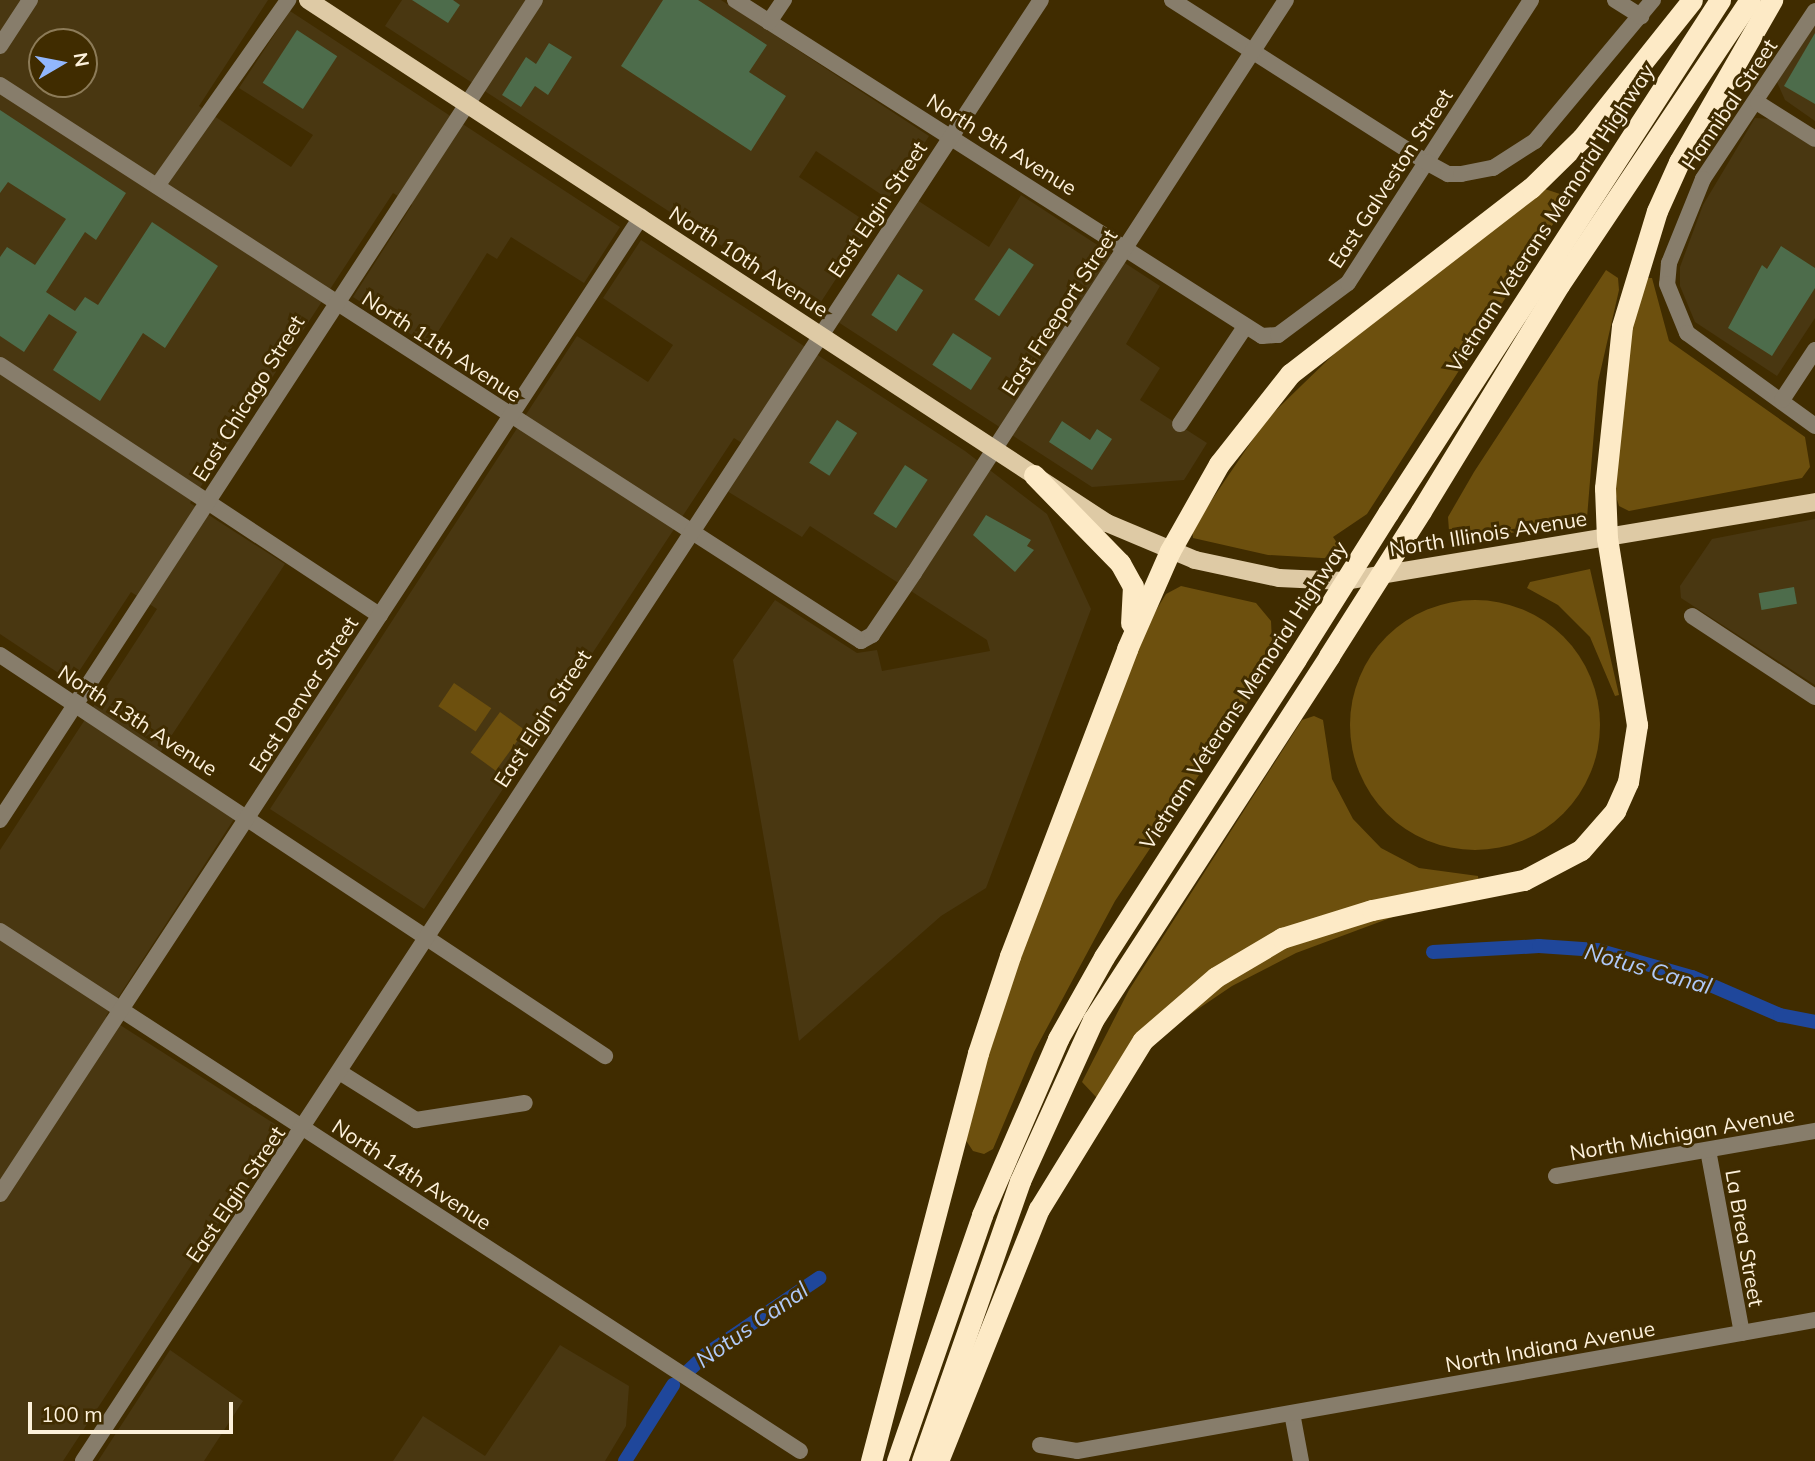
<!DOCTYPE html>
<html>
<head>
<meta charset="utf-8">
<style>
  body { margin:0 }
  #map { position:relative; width:1815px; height:1461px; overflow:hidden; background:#402c00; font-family:Mulish,sans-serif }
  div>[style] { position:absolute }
  .built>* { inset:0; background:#493711 }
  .green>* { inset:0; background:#6d500e; transform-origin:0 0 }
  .round { border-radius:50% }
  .canal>* { height:14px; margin:-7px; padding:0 7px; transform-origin:7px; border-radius:7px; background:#1f479b }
  .building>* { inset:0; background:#4d6c4b; transform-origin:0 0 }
  .minor>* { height:16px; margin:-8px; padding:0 8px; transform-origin:8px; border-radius:8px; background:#877d6b }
  .major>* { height:18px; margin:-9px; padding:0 9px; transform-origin:9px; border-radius:9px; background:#decaa5 }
  .highway>* { height:21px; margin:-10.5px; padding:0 10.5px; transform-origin:10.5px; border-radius:10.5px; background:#fdeac6 }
  .highway-bridge>* { height:21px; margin:-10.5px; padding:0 10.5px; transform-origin:10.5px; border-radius:10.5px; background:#fdeac6 }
  span { translate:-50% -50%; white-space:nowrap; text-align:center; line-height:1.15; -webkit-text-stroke:6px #402c00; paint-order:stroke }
  .street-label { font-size:21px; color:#fdf1db }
  .water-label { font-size:23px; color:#b0c9f7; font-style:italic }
  .north { position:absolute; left:28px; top:28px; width:70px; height:70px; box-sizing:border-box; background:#402c00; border:2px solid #8c7b58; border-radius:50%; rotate:80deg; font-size:19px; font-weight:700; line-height:28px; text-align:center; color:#fdf1db }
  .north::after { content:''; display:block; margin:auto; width:24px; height:32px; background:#92b7fd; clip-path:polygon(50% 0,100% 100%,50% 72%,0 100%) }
  .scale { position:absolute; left:28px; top:1402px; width:205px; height:32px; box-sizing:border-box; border:4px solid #fdf1db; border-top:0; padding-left:9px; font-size:21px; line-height:24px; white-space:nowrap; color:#fdf1db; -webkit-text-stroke:5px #402c00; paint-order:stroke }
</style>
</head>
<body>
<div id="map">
  <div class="built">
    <i style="clip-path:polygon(evenodd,0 0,268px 0,199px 106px,291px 167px,313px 135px,239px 88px,290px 11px,620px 227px,584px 283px,511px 237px,497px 259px,487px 253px,429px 346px,353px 297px,412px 205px,393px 193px,190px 503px,285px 564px,154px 762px,236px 816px,106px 1016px,281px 1128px,63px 1461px,0 1461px,0 850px,157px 609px,131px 592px,72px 682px,0 634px,0 0,42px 42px,84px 42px,84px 84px,42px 84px,42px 42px)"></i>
    <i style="clip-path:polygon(402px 0,721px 0,929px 136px,888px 199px,816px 151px,799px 177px,871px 225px,817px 308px,385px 26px)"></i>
    <i style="clip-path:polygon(1815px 16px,1815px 121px,1785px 100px,1777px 82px)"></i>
    <i style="clip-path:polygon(1755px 118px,1773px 119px,1815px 146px,1815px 318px,1777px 376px,1695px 322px,1680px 286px,1680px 267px,1703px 205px)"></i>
    <i style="clip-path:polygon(1021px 195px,1160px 286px,1126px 344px,1160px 368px,1140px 400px,1207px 443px,1184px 480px,1092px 487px,838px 322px,917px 200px,989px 247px)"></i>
    <i style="clip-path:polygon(641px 240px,965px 451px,1047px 514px,1091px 609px,986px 888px,941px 916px,799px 1041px,733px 660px,775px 600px,857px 653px,877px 650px,882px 671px,990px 651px,987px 640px,810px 526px,802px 537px,727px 491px,753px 450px,734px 438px,424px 909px,270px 809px,577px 336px,648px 382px,673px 345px,603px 298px)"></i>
    <i style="clip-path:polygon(1815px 519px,1815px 685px,1681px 598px,1680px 586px,1712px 539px)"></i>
    <i style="clip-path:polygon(560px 1345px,629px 1386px,626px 1426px,605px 1461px,393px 1461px,423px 1416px,485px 1456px)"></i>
    <i style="clip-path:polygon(170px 1350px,243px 1401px,204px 1461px,98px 1461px)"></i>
  </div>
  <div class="green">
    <i style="clip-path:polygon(1545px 189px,1560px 194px,1562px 210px,1367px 514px,1333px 537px,1344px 553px,1339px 559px,1268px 555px,1193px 538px,1192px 529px,1266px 420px,1335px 353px)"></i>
    <i style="clip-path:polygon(1606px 270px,1618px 278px,1619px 290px,1598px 382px,1587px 518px,1450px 545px,1448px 517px,1474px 472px)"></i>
    <i style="clip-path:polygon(1644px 278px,1652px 278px,1669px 341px,1805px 437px,1810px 467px,1802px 478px,1629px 511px,1619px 506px,1614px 490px,1633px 315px)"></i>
    <i style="clip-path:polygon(1590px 569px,1619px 695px,1615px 696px,1590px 637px,1558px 605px,1527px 588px,1530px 582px)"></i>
    <i style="clip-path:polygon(1181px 586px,1256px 603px,1271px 621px,1273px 664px,1115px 901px,1034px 1052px,993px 1149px,984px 1154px,973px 1151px,965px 1139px,996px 1028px,1038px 909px,1147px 625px,1166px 594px)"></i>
    <i class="round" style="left:1350px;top:600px;width:250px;height:250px"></i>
    <i style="left:454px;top:683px;width:45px;height:28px;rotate:34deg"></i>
    <i style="left:500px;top:712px;width:31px;height:50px;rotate:36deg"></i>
    <i style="clip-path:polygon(1314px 716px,1323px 720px,1332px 779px,1353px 819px,1381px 848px,1419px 868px,1478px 876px,1479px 885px,1296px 953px,1232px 986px,1173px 1026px,1097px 1098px,1082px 1082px,1129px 990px,1302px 720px)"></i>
  </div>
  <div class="canal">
    <i style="left:1433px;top:952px;width:106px;rotate:-3.2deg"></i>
    <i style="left:1539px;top:946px;width:58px;rotate:3.9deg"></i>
    <i style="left:1597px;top:950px;width:99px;rotate:15.9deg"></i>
    <i style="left:1692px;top:977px;width:96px;rotate:23.4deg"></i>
    <i style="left:1780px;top:1015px;width:36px;rotate:11deg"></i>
    <i style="left:686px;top:1373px;width:26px;rotate:-43deg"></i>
    <i style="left:705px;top:1355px;width:138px;rotate:-34deg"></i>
    <i style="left:625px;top:1461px;width:90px;rotate:-57.7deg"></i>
  </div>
  <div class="building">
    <i style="clip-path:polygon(412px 0,453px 0,460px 5px,448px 23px)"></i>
    <i style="clip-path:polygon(663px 0,698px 0,767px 45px,749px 72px,786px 96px,751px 151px,621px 66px)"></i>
    <i style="left:297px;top:30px;width:48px;height:63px;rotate:33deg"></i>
    <i style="clip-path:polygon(1815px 33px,1815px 104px,1784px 86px)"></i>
    <i style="clip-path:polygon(549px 43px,572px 57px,548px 95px,535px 86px,521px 107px,502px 95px,526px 57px,536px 64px)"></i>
    <i style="clip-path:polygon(0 110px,126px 193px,96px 240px,85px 232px,46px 292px,75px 311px,85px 297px,98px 305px,152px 222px,218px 266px,165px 348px,143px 333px,100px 401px,53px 370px,77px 332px,49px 314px,24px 352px,0 336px,0 257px,7px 247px,35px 265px,66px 219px,8px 182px,0 193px)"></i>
    <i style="clip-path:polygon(1781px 246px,1815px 268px,1815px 288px,1772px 356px,1728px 328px,1762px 265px,1767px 269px)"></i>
    <i style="left:1009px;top:248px;width:30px;height:62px;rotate:34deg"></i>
    <i style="left:898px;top:274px;width:30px;height:49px;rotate:33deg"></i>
    <i style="left:953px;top:333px;width:46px;height:38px;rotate:33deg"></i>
    <i style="left:837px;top:420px;width:24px;height:51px;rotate:33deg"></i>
    <i style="clip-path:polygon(1062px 421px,1090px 440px,1097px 429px,1112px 439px,1092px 470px,1049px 442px)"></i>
    <i style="left:905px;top:465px;width:27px;height:58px;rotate:33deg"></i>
    <i style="clip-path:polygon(986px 515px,1031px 540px,1027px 546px,1034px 550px,1015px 572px,973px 535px)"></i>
    <i style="left:1794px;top:587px;width:17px;height:36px;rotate:80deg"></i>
  </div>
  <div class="minor">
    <i style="left:735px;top:0;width:625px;rotate:32.52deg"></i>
    <i style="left:1262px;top:336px;width:16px;rotate:-4deg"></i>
    <i style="left:1278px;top:335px;width:87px;rotate:-36.6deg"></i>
    <i style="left:1348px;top:283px;width:337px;rotate:-57.1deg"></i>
    <i style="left:1172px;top:0;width:301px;rotate:32.5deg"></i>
    <i style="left:1426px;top:162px;width:25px;rotate:29deg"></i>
    <i style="left:1448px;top:174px;width:13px"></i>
    <i style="left:1461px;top:174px;width:33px;rotate:-11deg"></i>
    <i style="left:1493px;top:168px;width:50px;rotate:-32.7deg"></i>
    <i style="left:1535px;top:141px;width:184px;rotate:-50.1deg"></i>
    <i style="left:1615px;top:0;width:31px;rotate:32deg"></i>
    <i style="left:1815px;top:11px;width:202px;rotate:123.7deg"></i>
    <i style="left:1703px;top:179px;width:91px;rotate:112deg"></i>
    <i style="left:1669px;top:263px;width:21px;rotate:95deg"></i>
    <i style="left:1667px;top:284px;width:53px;rotate:67.8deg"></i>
    <i style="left:1687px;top:333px;width:158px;rotate:36deg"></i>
    <i style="left:769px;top:22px;width:27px;rotate:-56deg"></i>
    <i style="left:0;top:46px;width:55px;rotate:-56.9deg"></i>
    <i style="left:0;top:85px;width:1025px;rotate:32.85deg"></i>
    <i style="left:861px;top:641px;width:13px;rotate:-29deg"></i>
    <i style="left:872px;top:635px;width:75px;rotate:-55.9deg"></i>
    <i style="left:914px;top:573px;width:683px;rotate:-57.01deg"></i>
    <i style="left:1758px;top:103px;width:67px;rotate:32.3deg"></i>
    <i style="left:157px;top:186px;width:228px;rotate:-54.8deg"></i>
    <i style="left:0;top:365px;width:455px;rotate:33.4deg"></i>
    <i style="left:1782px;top:400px;width:60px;rotate:-56.6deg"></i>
    <i style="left:1180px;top:424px;width:117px;rotate:-56.2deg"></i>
    <i style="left:1692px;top:616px;width:147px;rotate:33.4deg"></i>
    <i style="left:0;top:655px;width:726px;rotate:33.54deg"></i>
    <i style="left:0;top:820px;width:979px;rotate:-56.88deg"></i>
    <i style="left:0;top:931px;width:954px;rotate:33.02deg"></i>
    <i style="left:341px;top:1073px;width:89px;rotate:32.1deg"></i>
    <i style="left:416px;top:1120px;width:110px;rotate:-8.9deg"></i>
    <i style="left:1708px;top:1150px;width:186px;rotate:79.5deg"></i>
    <i style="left:1556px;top:1176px;width:263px;rotate:-9.9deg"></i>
    <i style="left:0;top:1194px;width:1169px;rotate:-56.73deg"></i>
    <i style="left:1292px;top:1413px;width:49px;rotate:79.4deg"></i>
    <i style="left:1040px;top:1445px;width:37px;rotate:9deg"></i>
    <i style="left:1077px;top:1451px;width:750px;rotate:-10.07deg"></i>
    <i style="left:83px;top:1461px;width:1747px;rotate:-56.75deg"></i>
  </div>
  <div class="major">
    <i style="left:308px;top:0;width:955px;rotate:33.21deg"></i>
    <i style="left:1107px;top:523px;width:95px;rotate:22.8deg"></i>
    <i style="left:1195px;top:560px;width:86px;rotate:12.1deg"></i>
    <i style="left:1279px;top:578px;width:65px;rotate:2.6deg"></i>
    <i style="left:1344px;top:581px;width:478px;rotate:-9.5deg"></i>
  </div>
  <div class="highway">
    <i style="left:1034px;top:475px;width:123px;rotate:45.7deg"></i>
    <i style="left:1120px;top:563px;width:26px;rotate:61deg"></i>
    <i style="left:1133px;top:586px;width:37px;rotate:93deg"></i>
    <i style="left:1421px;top:511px;width:265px;rotate:-58.6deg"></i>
    <i style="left:1559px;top:285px;width:343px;rotate:-56.2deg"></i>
    <i style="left:1388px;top:513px;width:611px;rotate:-57.09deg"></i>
    <i style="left:871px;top:1461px;width:422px;rotate:-75.3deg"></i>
    <i style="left:978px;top:1053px;width:102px;rotate:-71.7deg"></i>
    <i style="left:1010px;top:956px;width:329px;rotate:-69.1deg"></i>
    <i style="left:1127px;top:649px;width:107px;rotate:-66.3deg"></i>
    <i style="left:1170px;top:551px;width:100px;rotate:-60.6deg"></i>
    <i style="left:1219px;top:464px;width:115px;rotate:-51.7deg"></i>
    <i style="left:1290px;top:374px;width:304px;rotate:-37.7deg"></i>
    <i style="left:1531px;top:188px;width:71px;rotate:-44.4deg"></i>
    <i style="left:1582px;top:138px;width:176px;rotate:-51.4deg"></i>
    <i style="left:897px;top:1461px;width:260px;rotate:-70.9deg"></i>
    <i style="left:982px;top:1215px;width:192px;rotate:-66.6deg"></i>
    <i style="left:1058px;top:1039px;width:94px;rotate:-60.7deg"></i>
    <i style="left:1104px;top:957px;width:354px;rotate:-57.2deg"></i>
    <i style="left:922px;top:1461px;width:297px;rotate:-70.7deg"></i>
    <i style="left:1020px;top:1181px;width:177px;rotate:-65.6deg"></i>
    <i style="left:1093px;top:1020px;width:434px;rotate:-57deg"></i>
    <i style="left:938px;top:1461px;width:271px;rotate:-68.2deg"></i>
    <i style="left:1039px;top:1209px;width:198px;rotate:-58.4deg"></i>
    <i style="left:1143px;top:1040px;width:96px;rotate:-40.8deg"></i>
    <i style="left:1216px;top:977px;width:77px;rotate:-30.6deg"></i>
    <i style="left:1282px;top:938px;width:94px;rotate:-17.3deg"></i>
    <i style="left:1372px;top:910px;width:155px;rotate:-11.2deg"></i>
    <i style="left:1524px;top:880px;width:64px;rotate:-27.8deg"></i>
    <i style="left:1581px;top:850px;width:52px;rotate:-48.9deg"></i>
    <i style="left:1615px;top:811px;width:32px;rotate:-66deg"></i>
    <i style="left:1628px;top:782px;width:58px;rotate:-81deg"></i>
    <i style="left:1637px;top:725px;width:189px;rotate:-99.1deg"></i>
    <i style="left:1607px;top:538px;width:50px;rotate:-92.3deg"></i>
    <i style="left:1605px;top:488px;width:163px;rotate:-84deg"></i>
    <i style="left:1622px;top:326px;width:120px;rotate:-73.1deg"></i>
    <i style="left:1657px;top:211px;width:54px;rotate:-65.8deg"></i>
    <i style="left:1679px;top:162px;width:187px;rotate:-60.1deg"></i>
  </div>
  <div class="highway-bridge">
    <i style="left:1329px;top:656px;width:172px;rotate:-57.6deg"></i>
    <i style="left:1296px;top:659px;width:173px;rotate:-57.8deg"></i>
  </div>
  <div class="street-label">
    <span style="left:1729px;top:104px;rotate:-56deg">Hannibal Street</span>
    <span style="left:1002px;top:144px;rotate:32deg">North 9th Avenue</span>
    <span style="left:1390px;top:178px;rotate:-57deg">East Galveston Street</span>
    <span style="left:877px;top:209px;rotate:-56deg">East Elgin Street</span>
    <span style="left:1550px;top:218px;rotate:-57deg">Vietnam Veterans Memorial Highway</span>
    <span style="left:749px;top:261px;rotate:33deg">North 10th Avenue</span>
    <span style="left:1059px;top:312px;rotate:-57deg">East Freeport Street</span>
    <span style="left:442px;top:346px;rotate:33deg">North 11th Avenue</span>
    <span style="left:248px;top:398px;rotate:-58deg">East Chicago Street</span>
    <span style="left:1488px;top:533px;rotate:-9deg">North Illinois Avenue</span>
    <span style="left:303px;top:694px;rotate:-57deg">East Denver Street</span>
    <span style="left:1243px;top:695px;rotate:-57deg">Vietnam Veterans Memorial Highway</span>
    <span style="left:542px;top:718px;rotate:-57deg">East Elgin Street</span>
    <span style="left:138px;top:720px;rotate:33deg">North 13th Avenue</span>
    <span style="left:1682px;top:1133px;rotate:-10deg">North Michigan Avenue</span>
    <span style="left:412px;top:1174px;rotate:33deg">North 14th Avenue</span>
    <span style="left:235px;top:1194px;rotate:-56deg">East Elgin Street</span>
    <span style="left:1745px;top:1238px;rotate:80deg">La Brea Street</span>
    <span style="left:1550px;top:1346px;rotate:-10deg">North Indiana Avenue</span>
  </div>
  <div class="water-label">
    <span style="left:1648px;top:969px;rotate:16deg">Notus Canal</span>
    <span style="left:752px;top:1325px;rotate:-35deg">Notus Canal</span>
  </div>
  <div class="north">N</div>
  <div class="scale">100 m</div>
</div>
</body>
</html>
